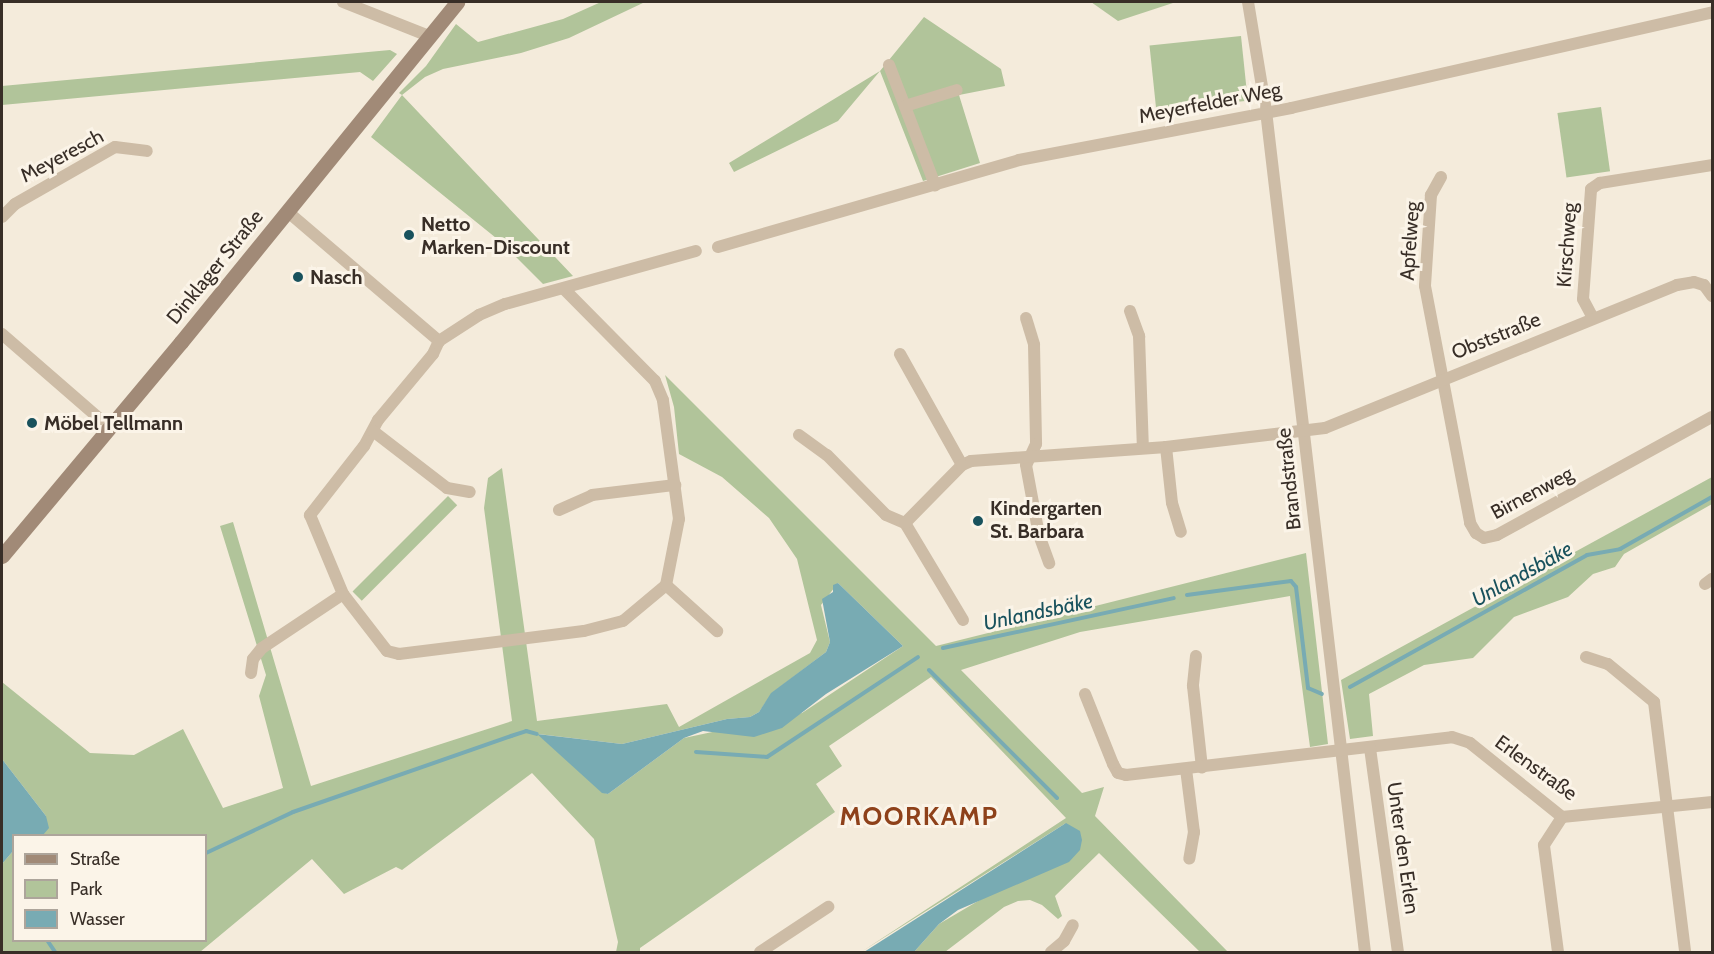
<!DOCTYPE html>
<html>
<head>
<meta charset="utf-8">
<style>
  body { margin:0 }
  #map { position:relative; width:1714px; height:954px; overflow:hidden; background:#f4ebdb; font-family:Cabin,sans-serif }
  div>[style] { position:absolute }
  .green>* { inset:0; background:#b1c49a; transform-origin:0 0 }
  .water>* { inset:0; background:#78abb3 }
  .stream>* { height:4px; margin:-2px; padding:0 2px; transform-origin:2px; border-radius:2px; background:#78abb3 }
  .minor>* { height:12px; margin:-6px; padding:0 6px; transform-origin:6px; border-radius:6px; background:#cdbca6 }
  .secondary>* { height:15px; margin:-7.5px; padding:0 7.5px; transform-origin:7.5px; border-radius:7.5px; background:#a18a77 }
  .dots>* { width:16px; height:16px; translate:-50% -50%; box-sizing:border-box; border:3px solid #fbf4e8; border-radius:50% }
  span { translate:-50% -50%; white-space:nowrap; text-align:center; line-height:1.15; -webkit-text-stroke:6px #fbf4e8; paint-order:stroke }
  .street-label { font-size:20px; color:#382e27 }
  .poi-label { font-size:20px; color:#382e27; font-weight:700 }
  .left { translate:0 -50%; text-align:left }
  .water-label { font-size:21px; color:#19525d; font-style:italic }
  .district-label { font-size:26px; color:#8e411a; font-weight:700; letter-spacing:1.5px }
  .frame { position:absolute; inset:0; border:3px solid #382e27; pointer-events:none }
  .legend { position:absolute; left:12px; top:834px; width:195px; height:108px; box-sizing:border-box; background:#fbf4e8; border:2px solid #ada59b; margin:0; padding:8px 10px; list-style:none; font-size:18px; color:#382e27 }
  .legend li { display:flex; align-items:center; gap:12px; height:30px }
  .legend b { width:30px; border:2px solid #ada59b }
</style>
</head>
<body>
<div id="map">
  <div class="green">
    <i style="clip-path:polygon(601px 2px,645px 2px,569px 38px,521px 53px,443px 69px,425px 77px,402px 95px,573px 276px,543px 284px,501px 242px,371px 137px,402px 95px,399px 93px,426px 66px,456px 24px,478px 42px,563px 19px)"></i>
    <i style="clip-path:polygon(1091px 2px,1176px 2px,1118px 21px)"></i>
    <i style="clip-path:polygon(924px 17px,1001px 69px,1005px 86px,959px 95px,980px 163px,923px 181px,880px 71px,838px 121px,734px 172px,729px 163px,880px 71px)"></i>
    <i style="left:1241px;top:36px;width:65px;height:92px;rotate:84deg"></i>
    <i style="clip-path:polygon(390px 50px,397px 54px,373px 81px,360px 72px,2px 105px,2px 86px)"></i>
    <i style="left:1601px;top:107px;width:65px;height:44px;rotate:82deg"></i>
    <i style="clip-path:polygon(evenodd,665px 375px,936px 646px,1306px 553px,1328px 744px,1310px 747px,1290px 596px,1080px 632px,961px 670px,1082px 793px,1104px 787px,1095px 816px,1228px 952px,1200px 952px,1099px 853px,1055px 896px,1062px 916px,1058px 919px,1042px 905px,1030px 900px,1018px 901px,1004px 907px,945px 952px,914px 952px,939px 924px,990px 894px,1066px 823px,861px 952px,1066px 818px,931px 677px,829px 746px,842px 766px,816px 784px,835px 812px,640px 948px,640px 952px,616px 952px,618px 942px,594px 839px,532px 773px,402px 870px,396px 867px,344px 894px,312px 859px,200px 952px,2px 952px,2px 864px,13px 851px,14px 940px,206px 940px,206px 836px,43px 835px,46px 816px,2px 759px,2px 682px,90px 753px,134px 755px,183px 729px,223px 808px,283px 788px,259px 696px,266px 675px,220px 526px,233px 522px,311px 786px,512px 721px,484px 508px,488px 478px,502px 468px,537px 721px,667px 704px,679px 727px,810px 653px,817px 640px,797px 559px,769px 518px,722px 477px,679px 454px,674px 407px,665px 375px,838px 583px,903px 646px,802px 713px,684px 738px,608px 794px,602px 792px,538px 734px,622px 744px,727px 719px,750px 717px,759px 712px,772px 693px,826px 652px,830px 642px,821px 605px,838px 583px)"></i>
    <i style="clip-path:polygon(1712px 477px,1712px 504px,1624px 554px,1615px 567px,1593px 574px,1568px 597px,1514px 617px,1473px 658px,1424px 665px,1369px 694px,1373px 736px,1350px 739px,1341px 680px)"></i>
    <i style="left:448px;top:496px;width:13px;height:135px;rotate:45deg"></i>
  </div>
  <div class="water">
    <i style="clip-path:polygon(838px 583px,903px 646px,826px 694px,782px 728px,754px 737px,703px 731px,684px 738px,608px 794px,602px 793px,537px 734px,622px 744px,727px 719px,750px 717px,759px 712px,771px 693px,826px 652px,830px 642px,822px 599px,833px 592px,833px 585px)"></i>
    <i style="clip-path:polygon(2px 759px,46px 816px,49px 828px,43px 835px,14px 836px,13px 851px,2px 864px)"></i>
    <i style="clip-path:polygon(1066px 823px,1080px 831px,1082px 840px,1080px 850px,1069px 862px,958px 910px,939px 924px,914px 952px,864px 952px)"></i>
  </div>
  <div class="stream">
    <i style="left:1187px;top:595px;width:105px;rotate:-7.7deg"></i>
    <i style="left:1291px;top:581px;width:8px;rotate:50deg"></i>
    <i style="left:1296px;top:587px;width:102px;rotate:83.2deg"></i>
    <i style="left:1308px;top:688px;width:15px;rotate:23deg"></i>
    <i style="left:943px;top:648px;width:236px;rotate:-12.2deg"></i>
    <i style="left:929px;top:670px;width:181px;rotate:45deg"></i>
    <i style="left:1350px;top:687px;width:271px;rotate:-29.1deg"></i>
    <i style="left:1587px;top:555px;width:34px;rotate:-10deg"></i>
    <i style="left:1620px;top:549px;width:106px;rotate:-29.5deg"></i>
    <i style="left:696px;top:752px;width:71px;rotate:4deg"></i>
    <i style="left:767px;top:757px;width:181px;rotate:-33.5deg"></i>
    <i style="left:206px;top:853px;width:96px;rotate:-25.2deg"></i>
    <i style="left:293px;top:812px;width:231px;rotate:-19.2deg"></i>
    <i style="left:511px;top:736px;width:16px;rotate:-18deg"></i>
    <i style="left:526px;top:731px;width:11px;rotate:15deg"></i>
    <i style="left:47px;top:940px;width:14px;rotate:56deg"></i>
  </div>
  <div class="minor">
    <i style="left:343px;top:2px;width:92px;rotate:21.6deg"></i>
    <i style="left:1248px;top:2px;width:110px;rotate:80.6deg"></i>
    <i style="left:1266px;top:111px;width:847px;rotate:83.29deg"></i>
    <i style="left:889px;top:65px;width:129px;rotate:69deg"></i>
    <i style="left:905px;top:106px;width:54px;rotate:-17.1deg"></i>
    <i style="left:1441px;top:177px;width:21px;rotate:119deg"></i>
    <i style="left:1431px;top:195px;width:91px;rotate:93.8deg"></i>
    <i style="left:1425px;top:286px;width:241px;rotate:79.2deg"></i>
    <i style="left:1470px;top:523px;width:12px;rotate:59deg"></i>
    <i style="left:1476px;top:533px;width:9px;rotate:32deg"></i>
    <i style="left:1484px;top:538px;width:13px;rotate:-13deg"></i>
    <i style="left:1497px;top:535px;width:245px;rotate:-28.8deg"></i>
    <i style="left:288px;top:212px;width:199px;rotate:40.5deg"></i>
    <i style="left:439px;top:341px;width:14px;rotate:115deg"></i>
    <i style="left:433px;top:354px;width:86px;rotate:129.8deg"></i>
    <i style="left:378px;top:420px;width:30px;rotate:118deg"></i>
    <i style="left:364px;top:446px;width:88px;rotate:128deg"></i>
    <i style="left:310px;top:515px;width:86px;rotate:67.3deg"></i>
    <i style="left:343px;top:594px;width:72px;rotate:52.3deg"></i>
    <i style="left:387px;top:651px;width:12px;rotate:14deg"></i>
    <i style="left:399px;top:654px;width:186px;rotate:-7.1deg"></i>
    <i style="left:584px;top:631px;width:40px;rotate:-14.4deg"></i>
    <i style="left:623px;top:621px;width:56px;rotate:-39.9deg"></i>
    <i style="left:666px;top:585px;width:67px;rotate:-78.9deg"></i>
    <i style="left:679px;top:519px;width:120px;rotate:-97.7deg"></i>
    <i style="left:663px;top:400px;width:21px;rotate:-113deg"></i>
    <i style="left:655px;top:381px;width:129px;rotate:-134.7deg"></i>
    <i style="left:2px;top:217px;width:18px;rotate:-45deg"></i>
    <i style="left:15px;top:204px;width:115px;rotate:-29.7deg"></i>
    <i style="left:115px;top:147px;width:32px;rotate:7deg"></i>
    <i style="left:718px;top:247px;width:313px;rotate:-16.1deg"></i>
    <i style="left:1019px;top:160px;width:277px;rotate:-10.8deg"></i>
    <i style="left:1291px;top:108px;width:432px;rotate:-12.8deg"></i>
    <i style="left:1130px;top:311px;width:27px;rotate:70deg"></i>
    <i style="left:1139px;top:336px;width:112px;rotate:88deg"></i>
    <i style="left:1026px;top:318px;width:28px;rotate:73deg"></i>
    <i style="left:1034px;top:345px;width:99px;rotate:88.8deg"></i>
    <i style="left:1036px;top:444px;width:23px;rotate:115deg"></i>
    <i style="left:1026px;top:465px;width:71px;rotate:79.5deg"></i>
    <i style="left:1039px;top:535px;width:30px;rotate:70deg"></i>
    <i style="left:1593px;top:318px;width:21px;rotate:-118deg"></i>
    <i style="left:1583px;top:299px;width:110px;rotate:-85.8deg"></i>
    <i style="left:1591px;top:189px;width:11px;rotate:-34deg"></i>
    <i style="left:1600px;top:183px;width:113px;rotate:-9.1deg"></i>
    <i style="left:2px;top:334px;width:143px;rotate:41deg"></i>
    <i style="left:439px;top:341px;width:48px;rotate:-33deg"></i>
    <i style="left:479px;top:315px;width:28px;rotate:-23deg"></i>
    <i style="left:505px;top:304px;width:198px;rotate:-15.5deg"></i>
    <i style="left:900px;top:354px;width:127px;rotate:60.8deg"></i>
    <i style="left:373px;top:431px;width:93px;rotate:37.6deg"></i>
    <i style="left:447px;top:488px;width:23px;rotate:10deg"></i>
    <i style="left:799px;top:435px;width:34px;rotate:36deg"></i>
    <i style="left:827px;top:455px;width:84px;rotate:45.5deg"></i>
    <i style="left:886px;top:515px;width:21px;rotate:23deg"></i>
    <i style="left:905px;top:523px;width:113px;rotate:59.1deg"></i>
    <i style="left:1166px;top:447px;width:56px;rotate:83.9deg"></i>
    <i style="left:1172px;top:503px;width:30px;rotate:73deg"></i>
    <i style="left:559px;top:510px;width:36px;rotate:-24deg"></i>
    <i style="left:592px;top:495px;width:84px;rotate:-6.9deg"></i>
    <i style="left:905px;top:523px;width:81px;rotate:-45.5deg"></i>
    <i style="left:962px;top:465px;width:10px;rotate:-24deg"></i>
    <i style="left:971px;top:461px;width:196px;rotate:-4.1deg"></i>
    <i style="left:1166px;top:447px;width:160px;rotate:-6.8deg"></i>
    <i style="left:1325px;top:428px;width:380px;rotate:-22.1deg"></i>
    <i style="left:1677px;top:285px;width:17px;rotate:-10deg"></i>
    <i style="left:1694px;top:282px;width:10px;rotate:17deg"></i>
    <i style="left:1704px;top:285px;width:14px;rotate:54deg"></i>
    <i style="left:1705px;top:584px;width:9px;rotate:-36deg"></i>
    <i style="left:666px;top:585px;width:69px;rotate:42deg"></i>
    <i style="left:1196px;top:656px;width:30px;rotate:96deg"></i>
    <i style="left:1193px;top:686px;width:82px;rotate:83.7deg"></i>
    <i style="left:1586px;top:657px;width:23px;rotate:18deg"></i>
    <i style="left:1608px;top:664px;width:60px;rotate:39.6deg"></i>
    <i style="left:1654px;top:702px;width:252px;rotate:82.9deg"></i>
    <i style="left:251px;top:673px;width:14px;rotate:-82deg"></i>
    <i style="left:253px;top:659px;width:14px;rotate:-51deg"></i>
    <i style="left:262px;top:648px;width:97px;rotate:-33.7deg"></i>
    <i style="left:1085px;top:694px;width:75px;rotate:68.2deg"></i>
    <i style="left:1113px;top:764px;width:10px;rotate:61deg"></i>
    <i style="left:1118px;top:773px;width:8px;rotate:14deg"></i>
    <i style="left:1126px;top:775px;width:328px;rotate:-6.6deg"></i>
    <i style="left:1452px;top:737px;width:19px;rotate:18deg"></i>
    <i style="left:1470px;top:743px;width:118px;rotate:38.8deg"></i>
    <i style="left:1562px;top:817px;width:151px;rotate:-5.7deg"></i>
    <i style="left:1370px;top:748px;width:206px;rotate:82.2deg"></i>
    <i style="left:1186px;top:769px;width:64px;rotate:82.8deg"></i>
    <i style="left:1194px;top:832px;width:27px;rotate:100deg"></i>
    <i style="left:760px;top:952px;width:82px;rotate:-33.5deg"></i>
    <i style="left:1051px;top:952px;width:17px;rotate:-40deg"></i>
    <i style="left:1064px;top:941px;width:18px;rotate:-61deg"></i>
    <i style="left:1558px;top:952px;width:108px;rotate:-97.5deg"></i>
    <i style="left:1544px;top:845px;width:33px;rotate:-57deg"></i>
  </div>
  <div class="secondary">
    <i style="left:2px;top:556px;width:279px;rotate:-50.1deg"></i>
    <i style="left:181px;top:342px;width:438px;rotate:-50.9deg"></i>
  </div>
  <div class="dots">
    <i style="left:409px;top:235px;background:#19525d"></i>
    <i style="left:298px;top:277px;background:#19525d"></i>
    <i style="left:32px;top:423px;background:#19525d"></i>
    <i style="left:978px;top:521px;background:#19525d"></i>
  </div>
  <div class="street-label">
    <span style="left:1210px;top:103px;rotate:-11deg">Meyerfelder Weg</span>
    <span style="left:62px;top:156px;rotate:-28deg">Meyeresch</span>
    <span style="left:1410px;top:241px;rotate:-86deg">Apfelweg</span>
    <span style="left:1567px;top:245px;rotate:-86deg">Kirschweg</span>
    <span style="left:215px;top:267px;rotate:-51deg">Dinklager Straße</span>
    <span style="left:1496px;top:336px;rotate:-22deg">Obststraße</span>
    <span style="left:1289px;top:479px;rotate:-96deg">Brandstraße</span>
    <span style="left:1532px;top:493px;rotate:-28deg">Birnenweg</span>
    <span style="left:1536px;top:768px;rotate:36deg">Erlenstraße</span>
    <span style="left:1403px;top:848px;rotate:82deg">Unter den Erlen</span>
  </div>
  <div class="poi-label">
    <span class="left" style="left:421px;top:236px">Netto<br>Marken-Discount</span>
    <span class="left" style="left:310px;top:277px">Nasch</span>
    <span class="left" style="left:44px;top:423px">Möbel Tellmann</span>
    <span class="left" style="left:990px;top:520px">Kindergarten<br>St. Barbara</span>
  </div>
  <div class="water-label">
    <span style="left:1522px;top:574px;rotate:-29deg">Unlandsbäke</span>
    <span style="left:1038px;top:612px;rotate:-12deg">Unlandsbäke</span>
  </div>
  <div class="district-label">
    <span style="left:919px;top:817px">MOORKAMP</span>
  </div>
  <div class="frame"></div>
  <ul class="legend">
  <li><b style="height:8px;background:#a18a77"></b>Straße</li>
  <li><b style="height:16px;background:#b1c49a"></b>Park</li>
  <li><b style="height:16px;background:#78abb3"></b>Wasser</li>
  </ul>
</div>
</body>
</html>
